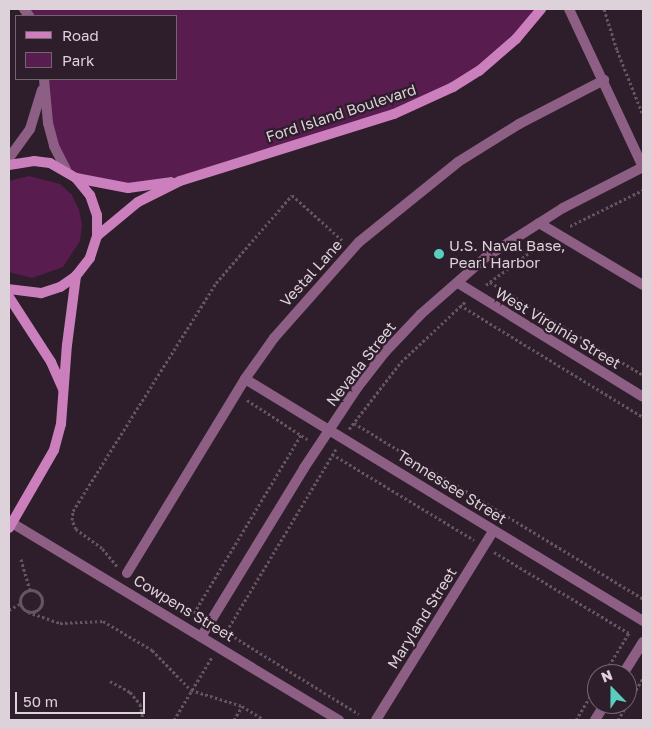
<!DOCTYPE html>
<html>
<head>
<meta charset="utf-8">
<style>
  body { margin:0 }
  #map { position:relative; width:652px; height:729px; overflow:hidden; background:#2e1e2b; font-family:"Golos Text",sans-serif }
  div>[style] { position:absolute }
  .green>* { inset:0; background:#581c4f }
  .path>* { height:3px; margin-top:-1.5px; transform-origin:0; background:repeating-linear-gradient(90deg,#645661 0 2.5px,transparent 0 5px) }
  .path>.ring { margin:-1.5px; padding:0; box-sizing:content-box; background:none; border:3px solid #645661; border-radius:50% }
  .lane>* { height:10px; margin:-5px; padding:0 5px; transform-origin:5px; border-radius:5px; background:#8e5f85 }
  .street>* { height:10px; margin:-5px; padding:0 5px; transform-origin:5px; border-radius:5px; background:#8e5f85 }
  .secondary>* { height:10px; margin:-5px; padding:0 5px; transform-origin:5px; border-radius:5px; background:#cb7fbd }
  .dots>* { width:14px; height:14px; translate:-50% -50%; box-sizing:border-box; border:2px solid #2e1e2b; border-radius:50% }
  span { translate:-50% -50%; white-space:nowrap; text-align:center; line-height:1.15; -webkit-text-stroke:4.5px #2e1e2b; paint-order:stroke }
  .street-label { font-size:15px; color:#ddd2da }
  .poi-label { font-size:15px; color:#ddd2da }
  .left { translate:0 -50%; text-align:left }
  .frame { position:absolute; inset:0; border:10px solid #ddd2da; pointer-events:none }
  .legend { position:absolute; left:15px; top:15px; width:162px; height:65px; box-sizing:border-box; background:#2e1e2b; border:1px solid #746671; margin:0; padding:6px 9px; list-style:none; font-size:15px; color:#ddd2da }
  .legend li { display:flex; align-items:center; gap:10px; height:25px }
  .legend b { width:25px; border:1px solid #746671 }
  .north { position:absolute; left:587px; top:664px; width:50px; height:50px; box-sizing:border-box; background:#2e1e2b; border:1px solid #746671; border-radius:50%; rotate:338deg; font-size:14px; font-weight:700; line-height:20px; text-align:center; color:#ddd2da }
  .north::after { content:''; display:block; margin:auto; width:18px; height:22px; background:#59cebf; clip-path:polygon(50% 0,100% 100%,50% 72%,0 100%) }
  .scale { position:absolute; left:15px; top:692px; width:130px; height:22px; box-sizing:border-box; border:2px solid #ddd2da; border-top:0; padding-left:6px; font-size:15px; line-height:18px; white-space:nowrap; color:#ddd2da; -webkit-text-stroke:4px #2e1e2b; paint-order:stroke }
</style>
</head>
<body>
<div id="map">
  <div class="green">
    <i style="clip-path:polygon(24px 9px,541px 9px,500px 53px,427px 101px,180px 181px,128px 188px,76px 178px,54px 146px,44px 79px,176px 79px,176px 16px,29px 16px)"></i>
    <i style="clip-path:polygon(29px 176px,60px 184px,72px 195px,79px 210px,82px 225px,80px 241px,63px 267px,32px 278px,9px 272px,9px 181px)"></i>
  </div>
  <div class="path">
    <i style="left:604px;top:9px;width:43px;rotate:72.4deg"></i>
    <i style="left:617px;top:50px;width:70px;rotate:68.2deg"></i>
    <i style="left:570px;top:226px;width:81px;rotate:-26.3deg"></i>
    <i style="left:490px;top:282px;width:179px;rotate:31.3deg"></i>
    <i style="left:486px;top:285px;width:74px;rotate:-36.7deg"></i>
    <i style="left:460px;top:305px;width:215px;rotate:31.5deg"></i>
    <i style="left:247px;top:400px;width:72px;rotate:33deg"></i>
    <i style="left:354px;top:423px;width:338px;rotate:31.3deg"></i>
    <i style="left:349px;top:429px;width:85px;rotate:-52.2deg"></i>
    <i style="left:401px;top:362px;width:89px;rotate:-43.2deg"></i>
    <i style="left:336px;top:449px;width:214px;rotate:121deg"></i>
    <i style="left:226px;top:632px;width:156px;rotate:31.7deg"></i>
    <i style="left:332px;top:454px;width:166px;rotate:31.2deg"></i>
    <i style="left:494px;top:552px;width:157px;rotate:31deg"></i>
    <i style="left:21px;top:559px;width:33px;rotate:74deg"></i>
    <i style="left:117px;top:566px;width:23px;rotate:-130deg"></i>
    <i style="left:102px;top:548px;width:32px;rotate:-144deg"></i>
    <i style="left:76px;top:529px;width:10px;rotate:-114deg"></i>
    <i style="left:72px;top:520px;width:9px;rotate:-84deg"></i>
    <i style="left:73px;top:511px;width:269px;rotate:-57.9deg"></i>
    <i style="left:216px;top:283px;width:116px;rotate:-49.2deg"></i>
    <i style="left:292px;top:195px;width:70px;rotate:42.1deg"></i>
    <i style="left:137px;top:579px;width:66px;rotate:30.8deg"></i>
    <i style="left:194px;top:613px;width:208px;rotate:-59deg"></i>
    <i class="ring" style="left:20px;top:590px;width:19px;height:19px"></i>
    <i style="left:9px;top:610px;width:14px;rotate:-30deg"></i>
    <i style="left:28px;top:612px;width:34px;rotate:19deg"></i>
    <i style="left:60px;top:623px;width:43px;rotate:-2.7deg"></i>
    <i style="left:103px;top:621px;width:57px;rotate:30.6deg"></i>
    <i style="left:152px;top:650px;width:56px;rotate:45.7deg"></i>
    <i style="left:191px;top:690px;width:53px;rotate:17.4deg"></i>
    <i style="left:242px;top:706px;width:26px;rotate:32deg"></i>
    <i style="left:604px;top:674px;width:50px;rotate:-58.8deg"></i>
    <i style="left:110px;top:681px;width:23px;rotate:29deg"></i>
    <i style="left:130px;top:692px;width:16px;rotate:50deg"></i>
    <i style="left:140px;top:704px;width:16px;rotate:79deg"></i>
    <i style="left:174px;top:720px;width:74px;rotate:-58.9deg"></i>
    <i style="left:234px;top:720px;width:16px;rotate:-60deg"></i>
    <i style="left:576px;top:720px;width:41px;rotate:-59deg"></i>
    <i style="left:618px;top:720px;width:49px;rotate:-59.2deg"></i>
  </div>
  <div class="lane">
    <i style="left:539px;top:223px;width:121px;rotate:30.8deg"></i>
    <i style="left:127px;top:573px;width:227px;rotate:-58.7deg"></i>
    <i style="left:245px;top:379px;width:50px;rotate:-54.7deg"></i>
    <i style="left:274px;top:338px;width:128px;rotate:-48.5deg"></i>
    <i style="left:359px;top:242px;width:127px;rotate:-38.9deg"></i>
    <i style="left:458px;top:162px;width:72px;rotate:-31.9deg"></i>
    <i style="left:519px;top:124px;width:96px;rotate:-27.4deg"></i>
  </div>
  <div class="street">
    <i style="left:24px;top:9px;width:9px;rotate:54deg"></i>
    <i style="left:569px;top:9px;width:174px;rotate:64.9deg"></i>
    <i style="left:44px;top:79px;width:44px;rotate:84.8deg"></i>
    <i style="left:48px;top:123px;width:24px;rotate:75deg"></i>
    <i style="left:54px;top:146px;width:27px;rotate:63deg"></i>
    <i style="left:9px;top:158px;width:36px;rotate:-54deg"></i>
    <i style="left:30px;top:129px;width:41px;rotate:-72.9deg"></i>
    <i style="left:458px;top:283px;width:217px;rotate:31.6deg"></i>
    <i style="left:245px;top:379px;width:466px;rotate:31.3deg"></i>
    <i style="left:12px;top:523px;width:382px;rotate:31.1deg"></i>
    <i style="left:201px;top:637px;width:198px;rotate:-58.6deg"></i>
    <i style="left:304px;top:468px;width:96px;rotate:-56.5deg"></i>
    <i style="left:357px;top:388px;width:46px;rotate:-52.1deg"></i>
    <i style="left:385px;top:352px;width:52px;rotate:-46.5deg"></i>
    <i style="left:421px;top:314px;width:86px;rotate:-41.2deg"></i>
    <i style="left:486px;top:257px;width:91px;rotate:-32.5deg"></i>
    <i style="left:563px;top:208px;width:90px;rotate:-27.1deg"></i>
    <i style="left:623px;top:674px;width:38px;rotate:-58deg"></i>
    <i style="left:376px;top:720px;width:222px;rotate:-58.2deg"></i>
    <i style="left:595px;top:720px;width:19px;rotate:-58deg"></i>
  </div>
  <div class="secondary">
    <i style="left:9px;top:165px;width:25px;rotate:-9deg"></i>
    <i style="left:34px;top:161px;width:16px;rotate:7deg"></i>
    <i style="left:50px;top:163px;width:30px;rotate:30deg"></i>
    <i style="left:76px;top:178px;width:22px;rotate:51deg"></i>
    <i style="left:90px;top:195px;width:21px;rotate:71deg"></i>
    <i style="left:97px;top:215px;width:21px;rotate:90deg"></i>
    <i style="left:97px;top:236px;width:23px;rotate:108deg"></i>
    <i style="left:90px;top:258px;width:23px;rotate:128deg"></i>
    <i style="left:76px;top:276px;width:19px;rotate:145deg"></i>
    <i style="left:60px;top:287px;width:20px;rotate:162deg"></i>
    <i style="left:41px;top:293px;width:32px;rotate:-173deg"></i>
    <i style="left:76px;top:178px;width:53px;rotate:10.9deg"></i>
    <i style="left:128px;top:188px;width:43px;rotate:-7.9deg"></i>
    <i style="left:97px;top:236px;width:53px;rotate:-39.7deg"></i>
    <i style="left:138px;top:202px;width:47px;rotate:-26.6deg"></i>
    <i style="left:180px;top:181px;width:224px;rotate:-17.4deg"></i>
    <i style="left:394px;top:114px;width:65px;rotate:-24.6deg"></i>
    <i style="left:453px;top:87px;width:31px;rotate:-32deg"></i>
    <i style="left:479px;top:71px;width:49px;rotate:-40.9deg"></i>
    <i style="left:516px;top:39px;width:39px;rotate:-50deg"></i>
    <i style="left:9px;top:297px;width:77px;rotate:57.1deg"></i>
    <i style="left:51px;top:362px;width:30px;rotate:66deg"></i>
    <i style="left:9px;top:528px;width:90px;rotate:-60deg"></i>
    <i style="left:54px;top:450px;width:27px;rotate:-75deg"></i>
    <i style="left:61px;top:424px;width:79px;rotate:-85.7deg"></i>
    <i style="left:67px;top:345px;width:70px;rotate:-82.6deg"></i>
  </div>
  <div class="dots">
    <i style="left:439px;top:254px;background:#59cebf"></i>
  </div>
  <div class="street-label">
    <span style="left:341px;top:113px;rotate:-18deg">Ford Island Boulevard</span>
    <span style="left:311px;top:273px;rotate:-48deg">Vestal Lane</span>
    <span style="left:558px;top:328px;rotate:31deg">West Virginia Street</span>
    <span style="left:361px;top:364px;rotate:-52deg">Nevada Street</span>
    <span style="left:452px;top:487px;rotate:32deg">Tennessee Street</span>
    <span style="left:184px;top:608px;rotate:31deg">Cowpens Street</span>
    <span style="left:422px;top:618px;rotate:-58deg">Maryland Street</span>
  </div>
  <div class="poi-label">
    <span class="left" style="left:449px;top:254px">U.S. Naval Base,<br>Pearl Harbor</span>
  </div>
  <div class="frame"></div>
  <ul class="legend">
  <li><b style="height:6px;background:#cb7fbd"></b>Road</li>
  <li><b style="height:14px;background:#581c4f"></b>Park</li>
  </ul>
  <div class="north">N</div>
  <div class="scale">50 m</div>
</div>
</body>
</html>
